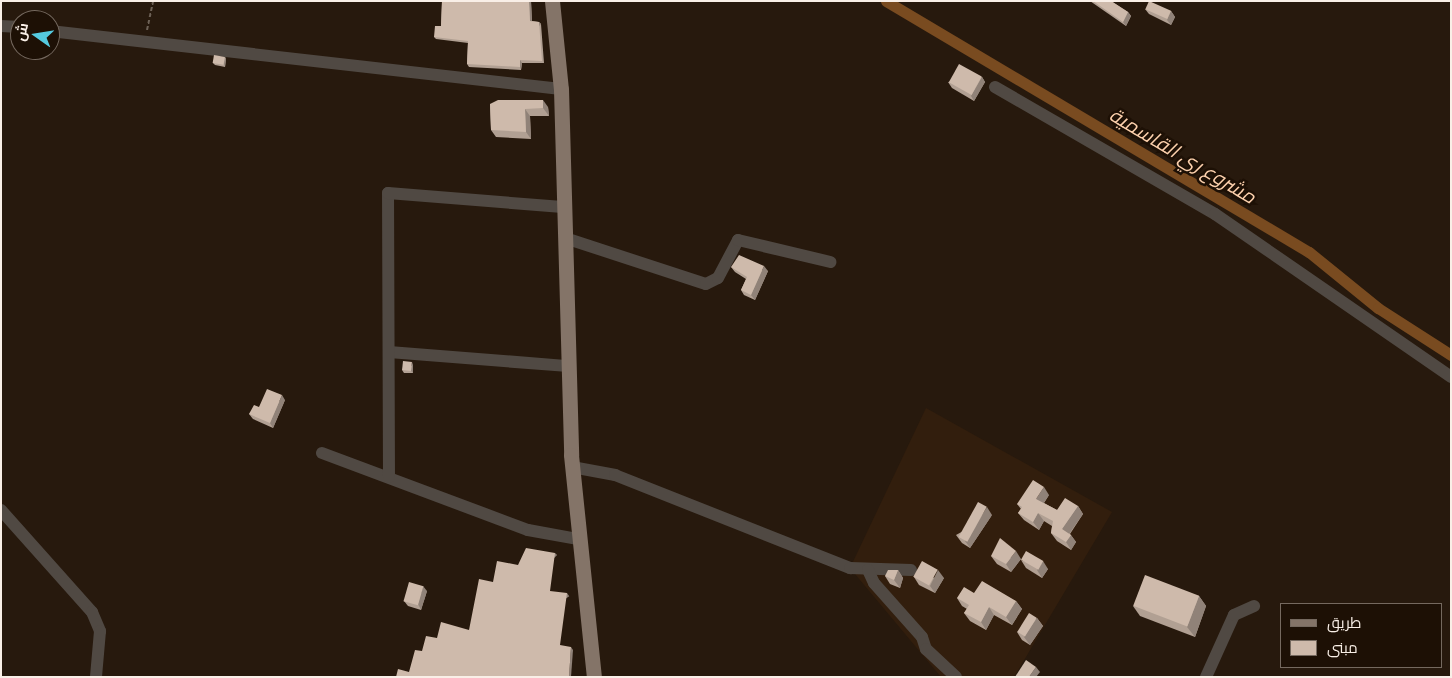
<!DOCTYPE html>
<html>
<head>
<meta charset="utf-8">
<style>
  body { margin:0 }
  #map { position:relative; width:1452px; height:678px; overflow:hidden; background:#27190d; font-family:"Exo 2",Cairo,sans-serif }
  div>[style] { position:absolute }
  .built>* { inset:0; background:#321e0d }
  .canal>* { height:11px; margin:-5.5px; padding:0 5.5px; transform-origin:5.5px; border-radius:5.5px; background:#794b20 }
  .path>* { height:2px; margin-top:-1px; transform-origin:0; background:repeating-linear-gradient(90deg,#6d6156 0 4px,transparent 0 6.5px) }
  .minor>* { height:12px; margin:-6px; padding:0 6px; transform-origin:6px; border-radius:6px; background:#504943 }
  .major>* { height:15px; margin:-7.5px; padding:0 7.5px; transform-origin:7.5px; border-radius:7.5px; background:#847468 }
  .wall>* { inset:0; background:#b1a093 }
  .shaded-wall>* { inset:0; background:#908278; transform-origin:0 0 }
  .building>* { inset:0; background:#cebaab; transform-origin:0 0 }
  span { translate:-50% -50%; white-space:nowrap; text-align:center; line-height:1.15; -webkit-text-stroke:5px #1d1005; paint-order:stroke }
  .water-label { font-size:20px; color:#fdd1ad; font-style:italic }
  .frame { position:absolute; inset:0; border:2px solid #f9efe7; pointer-events:none }
  .legend { position:absolute; left:1280px; top:603px; width:162px; height:65px; box-sizing:border-box; background:#1d1005; border:1px solid #75695f; margin:0; padding:6px 9px; list-style:none; font-size:15px; color:#f9efe7 }
  .legend li { display:flex; align-items:center; gap:10px; height:25px }
  .legend b { width:25px; border:1px solid #75695f }
  .north { position:absolute; left:10px; top:10px; width:50px; height:50px; box-sizing:border-box; background:#1d1005; border:1px solid #75695f; border-radius:50%; rotate:283deg; font-size:14px; font-weight:700; line-height:20px; text-align:center; color:#f9efe7 }
  .north::after { content:''; display:block; margin:auto; width:18px; height:22px; background:#55cadf; clip-path:polygon(50% 0,100% 100%,50% 72%,0 100%) }
</style>
</head>
<body>
<div id="map">
  <div class="built">
    <i style="clip-path:polygon(926px 408px,1112px 512px,1014px 677px,941px 677px,850px 568px)"></i>
  </div>
  <div class="canal">
    <i style="left:886px;top:1px;width:492px;rotate:30.7deg"></i>
    <i style="left:1309px;top:252px;width:89px;rotate:39.1deg"></i>
    <i style="left:1378px;top:308px;width:87px;rotate:32.8deg"></i>
  </div>
  <div class="path">
    <i style="left:147px;top:30px;width:30px;rotate:-78deg"></i>
  </div>
  <div class="minor">
    <i style="left:1px;top:26px;width:19px;rotate:3deg"></i>
    <i style="left:50px;top:31px;width:514px;rotate:6.48deg"></i>
    <i style="left:995px;top:87px;width:254px;rotate:30deg"></i>
    <i style="left:1215px;top:214px;width:287px;rotate:34.6deg"></i>
    <i style="left:565px;top:238px;width:148px;rotate:18.1deg"></i>
    <i style="left:706px;top:284px;width:13px;rotate:-27deg"></i>
    <i style="left:718px;top:278px;width:43px;rotate:-62.2deg"></i>
    <i style="left:738px;top:240px;width:95px;rotate:13.4deg"></i>
    <i style="left:389px;top:352px;width:180px;rotate:4.5deg"></i>
    <i style="left:322px;top:453px;width:220px;rotate:20.5deg"></i>
    <i style="left:528px;top:530px;width:51px;rotate:10.2deg"></i>
    <i style="left:572px;top:467px;width:44px;rotate:10.5deg"></i>
    <i style="left:615px;top:475px;width:253px;rotate:21.6deg"></i>
    <i style="left:850px;top:568px;width:61px;rotate:1.9deg"></i>
    <i style="left:389px;top:477px;width:284px;rotate:-90.2deg"></i>
    <i style="left:388px;top:193px;width:175px;rotate:4.6deg"></i>
    <i style="left:1px;top:510px;width:137px;rotate:48.3deg"></i>
    <i style="left:92px;top:612px;width:21px;rotate:67deg"></i>
    <i style="left:100px;top:631px;width:46px;rotate:95deg"></i>
    <i style="left:868px;top:570px;width:14px;rotate:65deg"></i>
    <i style="left:874px;top:583px;width:72px;rotate:48.4deg"></i>
    <i style="left:922px;top:637px;width:13px;rotate:72deg"></i>
    <i style="left:926px;top:649px;width:41px;rotate:43deg"></i>
    <i style="left:1206px;top:677px;width:68px;rotate:-65.7deg"></i>
    <i style="left:1234px;top:615px;width:22px;rotate:-24deg"></i>
  </div>
  <div class="major">
    <i style="left:552px;top:1px;width:88px;rotate:84.2deg"></i>
    <i style="left:561px;top:89px;width:366px;rotate:88.4deg"></i>
    <i style="left:571px;top:455px;width:223px;rotate:84.1deg"></i>
  </div>
  <div class="wall">
    <i style="clip-path:polygon(442px 1px,531px 1px,532px 21px,539px 22px,541px 24px,544px 63px,522px 63px,521px 70px,469px 67px,467px 64px,468px 43px,436px 39px,434px 37px,441px 26px)"></i>
    <i style="clip-path:polygon(1090px 1px,1111px 1px,1128px 12px,1131px 16px,1126px 26px)"></i>
    <i style="clip-path:polygon(1145px 9px,1171px 11px,1175px 17px,1171px 25px,1149px 14px)"></i>
    <i style="clip-path:polygon(225px 57px,226px 59px,225px 67px,215px 65px,213px 63px)"></i>
    <i style="clip-path:polygon(982px 77px,985px 82px,974px 101px,952px 88px,948px 82px)"></i>
    <i style="clip-path:polygon(490px 104px,548px 107px,549px 116px,530px 116px,531px 139px,496px 137px,491px 130px)"></i>
    <i style="clip-path:polygon(731px 267px,768px 271px,755px 300px,744px 295px,741px 290px,746px 279px,735px 272px)"></i>
    <i style="clip-path:polygon(413px 365px,413px 373px,404px 373px,402px 370px)"></i>
    <i style="clip-path:polygon(285px 400px,273px 428px,253px 419px,249px 414px,259px 407px)"></i>
    <i style="clip-path:polygon(1049px 495px,1044px 503px,1057px 510px,1078px 506px,1083px 514px,1070px 534px,1076px 542px,1071px 550px,1057px 541px,1051px 533px,1052px 526px,1044px 521px,1039px 530px,1024px 520px,1018px 513px,1021px 509px,1017px 504px)"></i>
    <i style="clip-path:polygon(992px 515px,970px 548px,962px 543px,956px 535px)"></i>
    <i style="clip-path:polygon(991px 556px,1021px 559px,1011px 572px,997px 564px)"></i>
    <i style="clip-path:polygon(1021px 560px,1048px 569px,1042px 578px,1026px 568px)"></i>
    <i style="clip-path:polygon(898px 570px,903px 578px,900px 588px,890px 584px,885px 576px)"></i>
    <i style="clip-path:polygon(914px 577px,944px 578px,935px 593px,919px 585px)"></i>
    <i style="clip-path:polygon(427px 591px,421px 610px,408px 606px,404px 601px)"></i>
    <i style="clip-path:polygon(974px 593px,1016px 601px,1022px 609px,1012px 625px,994px 615px,986px 630px,970px 621px,964px 613px,967px 609px,962px 606px,957px 598px)"></i>
    <i style="clip-path:polygon(1199px 596px,1206px 606px,1195px 637px,1140px 616px,1133px 606px)"></i>
    <i style="clip-path:polygon(1037px 618px,1043px 626px,1030px 645px,1022px 640px,1017px 632px)"></i>
  </div>
  <div class="shaded-wall">
    <i style="clip-path:polygon(529px 1px,531px 1px,532px 24px,530px 21px)"></i>
    <i style="clip-path:polygon(1171px 11px,1175px 17px,1171px 25px,1167px 20px)"></i>
    <i style="clip-path:polygon(1128px 12px,1131px 16px,1126px 26px,1123px 22px)"></i>
    <i style="left:539px;top:22px;width:3px;height:39px;rotate:45deg"></i>
    <i style="clip-path:polygon(225px 57px,226px 59px,225px 67px,224px 64px)"></i>
    <i style="clip-path:polygon(520px 60px,522px 63px,521px 70px,520px 67px)"></i>
    <i style="clip-path:polygon(982px 77px,985px 82px,974px 101px,971px 96px)"></i>
    <i style="clip-path:polygon(543px 100px,548px 107px,549px 116px,543px 108px)"></i>
    <i style="clip-path:polygon(525px 109px,530px 116px,531px 139px,526px 132px)"></i>
    <i style="clip-path:polygon(764px 266px,768px 271px,755px 300px,751px 295px)"></i>
    <i style="clip-path:polygon(412px 362px,413px 365px,413px 373px,411px 371px)"></i>
    <i style="clip-path:polygon(282px 395px,285px 400px,273px 428px,270px 423px)"></i>
    <i style="clip-path:polygon(1044px 487px,1049px 495px,1041px 507px,1036px 499px)"></i>
    <i style="clip-path:polygon(1078px 506px,1083px 514px,1067px 537px,1062px 529px)"></i>
    <i style="clip-path:polygon(987px 507px,992px 515px,970px 548px,965px 541px)"></i>
    <i style="clip-path:polygon(1038px 513px,1044px 521px,1039px 530px,1033px 522px)"></i>
    <i style="clip-path:polygon(1071px 535px,1076px 542px,1071px 550px,1066px 542px)"></i>
    <i style="clip-path:polygon(1016px 551px,1021px 559px,1011px 572px,1006px 564px)"></i>
    <i style="left:555px;top:553px;width:3px;height:38px;rotate:45deg"></i>
    <i style="clip-path:polygon(1043px 561px,1048px 569px,1042px 578px,1037px 570px)"></i>
    <i style="clip-path:polygon(898px 570px,903px 578px,900px 588px,894px 580px)"></i>
    <i style="clip-path:polygon(938px 570px,944px 578px,935px 593px,930px 586px)"></i>
    <i style="clip-path:polygon(423px 586px,427px 591px,421px 610px,418px 604px)"></i>
    <i style="left:567px;top:593px;width:4px;height:52px;rotate:56deg"></i>
    <i style="clip-path:polygon(1199px 596px,1206px 606px,1195px 637px,1187px 627px)"></i>
    <i style="clip-path:polygon(1016px 601px,1022px 609px,1012px 625px,1006px 617px)"></i>
    <i style="clip-path:polygon(989px 607px,994px 615px,986px 630px,981px 622px)"></i>
    <i style="clip-path:polygon(1037px 618px,1043px 626px,1030px 645px,1024px 637px)"></i>
    <i style="clip-path:polygon(571px 647px,573px 650px,571px 677px,569px 677px)"></i>
    <i style="clip-path:polygon(1036px 667px,1040px 672px,1036px 677px,1029px 677px)"></i>
  </div>
  <div class="building">
    <i style="clip-path:polygon(442px 1px,529px 1px,530px 21px,539px 22px,542px 61px,520px 60px,520px 67px,467px 64px,468px 41px,434px 37px,435px 26px,441px 26px)"></i>
    <i style="clip-path:polygon(1093px 1px,1111px 1px,1128px 12px,1123px 22px)"></i>
    <i style="left:1149px;top:1px;width:24px;height:9px;rotate:24deg"></i>
    <i style="left:214px;top:55px;width:11px;height:8px;rotate:10deg"></i>
    <i style="left:959px;top:64px;width:26px;height:21px;rotate:29deg"></i>
    <i style="clip-path:polygon(498px 100px,543px 100px,543px 108px,525px 109px,526px 132px,491px 130px,490px 104px)"></i>
    <i style="clip-path:polygon(739px 255px,764px 266px,751px 295px,741px 290px,747px 277px,731px 267px)"></i>
    <i style="left:403px;top:361px;width:9px;height:9px;rotate:6deg"></i>
    <i style="clip-path:polygon(267px 389px,282px 395px,270px 423px,249px 414px,254px 405px,259px 407px)"></i>
    <i style="clip-path:polygon(1033px 480px,1044px 487px,1036px 499px,1057px 510px,1065px 498px,1078px 506px,1062px 529px,1071px 535px,1066px 542px,1051px 533px,1053px 521px,1038px 513px,1033px 522px,1018px 513px,1022px 507px,1017px 504px)"></i>
    <i style="left:978px;top:502px;width:10px;height:40px;rotate:29deg"></i>
    <i style="clip-path:polygon(1000px 538px,1016px 551px,1006px 564px,991px 556px)"></i>
    <i style="clip-path:polygon(526px 548px,555px 553px,550px 591px,567px 593px,560px 645px,571px 647px,569px 677px,396px 677px,398px 669px,409px 672px,415px 650px,422px 651px,426px 636px,437px 638px,441px 622px,469px 630px,479px 579px,493px 582px,497px 561px,518px 565px)"></i>
    <i style="left:1026px;top:551px;width:20px;height:10px;rotate:30deg"></i>
    <i style="left:922px;top:561px;width:18px;height:18px;rotate:29deg"></i>
    <i style="clip-path:polygon(888px 570px,898px 570px,894px 580px,885px 576px)"></i>
    <i style="left:1145px;top:575px;width:58px;height:33px;rotate:21deg"></i>
    <i style="clip-path:polygon(982px 581px,1016px 601px,1006px 617px,989px 607px,981px 622px,964px 613px,969px 605px,957px 598px,964px 587px,974px 593px)"></i>
    <i style="left:409px;top:582px;width:15px;height:20px;rotate:16deg"></i>
    <i style="left:1029px;top:613px;width:9px;height:22px;rotate:32deg"></i>
    <i style="clip-path:polygon(1026px 660px,1036px 667px,1029px 677px,1015px 677px)"></i>
  </div>
  <div class="water-label">
    <span style="left:1183px;top:155px;rotate:31deg">مشروع ري القاسمية</span>
  </div>
  <div class="frame"></div>
  <ul class="legend">
  <li><b style="height:6px;background:#847468"></b>طريق</li>
  <li><b style="height:14px;background:#cebaab"></b>مبنى</li>
  </ul>
  <div class="north">ش</div>
</div>
</body>
</html>
